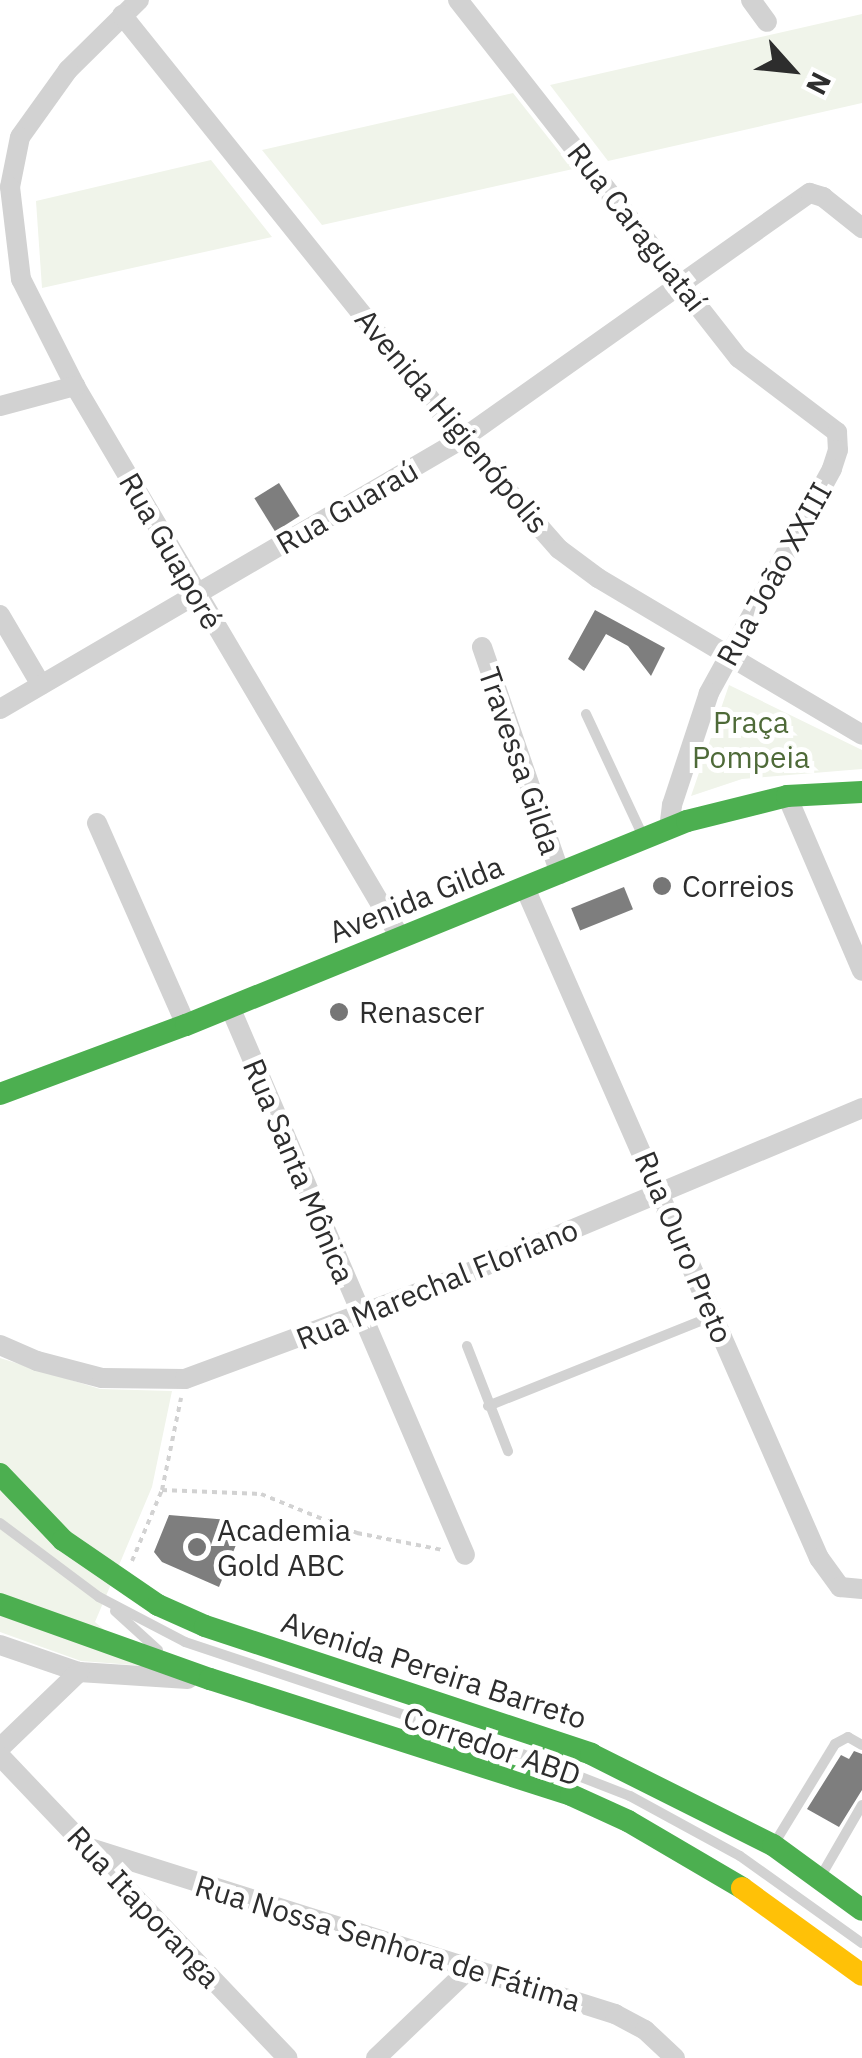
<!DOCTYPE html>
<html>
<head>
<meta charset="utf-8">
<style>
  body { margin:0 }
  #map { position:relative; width:862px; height:2058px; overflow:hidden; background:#fff; font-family:"IBM Plex Sans",sans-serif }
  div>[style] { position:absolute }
  .green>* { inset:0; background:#f0f4ea }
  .building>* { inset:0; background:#7e7e7e; transform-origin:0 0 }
  .path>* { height:4px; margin-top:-2px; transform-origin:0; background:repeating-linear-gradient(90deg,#d2d2d2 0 5px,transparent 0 10px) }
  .lane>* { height:10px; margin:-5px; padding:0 5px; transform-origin:5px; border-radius:5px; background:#d2d2d2 }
  .street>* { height:20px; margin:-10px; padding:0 10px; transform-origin:10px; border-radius:10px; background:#d2d2d2 }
  .fast>* { height:22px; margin:-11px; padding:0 11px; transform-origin:11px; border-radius:11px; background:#4caf50 }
  .slow>* { height:22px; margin:-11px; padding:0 11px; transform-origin:11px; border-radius:11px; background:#ffc107 }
  .dots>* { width:28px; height:28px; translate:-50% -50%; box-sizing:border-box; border:5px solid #fff; border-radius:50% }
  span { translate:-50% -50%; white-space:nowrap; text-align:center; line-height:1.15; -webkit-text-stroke:10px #fff; paint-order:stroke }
  .street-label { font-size:30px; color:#2d2d2d }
  .park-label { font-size:30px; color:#4e6a38 }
  .poi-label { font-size:30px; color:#2d2d2d }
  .left { translate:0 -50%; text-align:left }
  .north { position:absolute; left:742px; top:20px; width:100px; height:100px; -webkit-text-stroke:8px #fff; paint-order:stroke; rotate:117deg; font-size:28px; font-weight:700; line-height:40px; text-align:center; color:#2d2d2d }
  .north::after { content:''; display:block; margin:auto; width:35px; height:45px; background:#2d2d2d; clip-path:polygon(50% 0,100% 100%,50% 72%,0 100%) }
</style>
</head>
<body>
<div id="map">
  <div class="green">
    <i style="clip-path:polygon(862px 14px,862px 103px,608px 161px,550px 85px)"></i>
    <i style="clip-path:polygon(513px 93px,573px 169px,322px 225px,262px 150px)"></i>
    <i style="clip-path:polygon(211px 160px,272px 237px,42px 288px,36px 201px)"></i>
    <i style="clip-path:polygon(729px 685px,862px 750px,862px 769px,742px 779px,691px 796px)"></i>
    <i style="clip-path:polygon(0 1358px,100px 1389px,172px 1391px,152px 1487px,95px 1622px,147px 1666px,81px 1661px,0 1632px)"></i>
  </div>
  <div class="building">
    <i style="left:279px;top:483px;width:39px;height:29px;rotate:58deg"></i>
    <i style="clip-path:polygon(595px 610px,665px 648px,651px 676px,628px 646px,606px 634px,584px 671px,568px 659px)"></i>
    <i style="left:624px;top:887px;width:24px;height:57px;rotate:68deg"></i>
    <i style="clip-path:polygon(169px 1515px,229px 1520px,226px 1530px,240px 1535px,219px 1587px,162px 1562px,154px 1552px)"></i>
    <i style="clip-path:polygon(854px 1751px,862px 1754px,862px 1790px,839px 1827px,807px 1809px,841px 1755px,849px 1759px)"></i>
  </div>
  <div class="path">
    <i style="left:162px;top:1490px;width:99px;rotate:2.3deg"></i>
    <i style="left:261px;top:1494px;width:104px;rotate:22.1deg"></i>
    <i style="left:357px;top:1533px;width:88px;rotate:11.2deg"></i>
    <i style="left:132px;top:1561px;width:77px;rotate:-67.1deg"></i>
    <i style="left:162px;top:1490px;width:94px;rotate:-78.3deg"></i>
  </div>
  <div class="lane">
    <i style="left:586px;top:714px;width:132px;rotate:65deg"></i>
    <i style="left:467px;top:1346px;width:113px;rotate:68.7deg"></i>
    <i style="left:488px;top:1406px;width:242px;rotate:-21.8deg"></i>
    <i style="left:0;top:1523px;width:124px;rotate:36.8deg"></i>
    <i style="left:99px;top:1597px;width:97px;rotate:27.6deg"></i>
    <i style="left:185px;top:1642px;width:355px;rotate:18.4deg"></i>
    <i style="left:522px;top:1754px;width:116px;rotate:21.3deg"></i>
    <i style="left:630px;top:1796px;width:125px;rotate:28.6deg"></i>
    <i style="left:740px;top:1856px;width:150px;rotate:35.5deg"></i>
    <i style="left:115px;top:1611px;width:58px;rotate:42.2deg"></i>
    <i style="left:774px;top:1844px;width:117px;rotate:-58.6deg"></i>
    <i style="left:835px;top:1744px;width:15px;rotate:-28deg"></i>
    <i style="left:848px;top:1737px;width:16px;rotate:30deg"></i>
    <i style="left:821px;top:1876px;width:82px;rotate:-60deg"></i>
  </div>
  <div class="street">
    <i style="left:139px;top:0;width:100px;rotate:135.4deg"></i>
    <i style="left:68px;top:70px;width:82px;rotate:125.6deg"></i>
    <i style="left:20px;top:137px;width:51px;rotate:101.3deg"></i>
    <i style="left:10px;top:187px;width:93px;rotate:83.2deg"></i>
    <i style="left:21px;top:279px;width:120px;rotate:63.2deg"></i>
    <i style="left:75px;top:386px;width:640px;rotate:59.47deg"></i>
    <i style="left:458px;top:0;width:455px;rotate:51.9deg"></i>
    <i style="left:739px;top:358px;width:123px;rotate:37.1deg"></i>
    <i style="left:837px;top:432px;width:18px;rotate:87deg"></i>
    <i style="left:838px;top:450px;width:20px;rotate:108deg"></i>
    <i style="left:832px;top:469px;width:256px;rotate:118.8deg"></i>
    <i style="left:709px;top:693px;width:118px;rotate:108.3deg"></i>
    <i style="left:672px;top:805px;width:24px;rotate:97deg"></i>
    <i style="left:751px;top:0;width:27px;rotate:54deg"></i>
    <i style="left:122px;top:15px;width:543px;rotate:51.27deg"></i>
    <i style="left:462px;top:439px;width:147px;rotate:48.6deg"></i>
    <i style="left:559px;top:549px;width:49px;rotate:36.6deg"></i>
    <i style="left:598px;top:578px;width:307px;rotate:30.7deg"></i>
    <i style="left:0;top:406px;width:78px;rotate:-14.9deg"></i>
    <i style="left:0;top:615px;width:81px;rotate:59.6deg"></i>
    <i style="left:482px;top:647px;width:240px;rotate:71deg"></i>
    <i style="left:0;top:709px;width:535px;rotate:-30.3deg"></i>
    <i style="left:462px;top:439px;width:426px;rotate:-35.3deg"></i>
    <i style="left:810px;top:193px;width:14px;rotate:17deg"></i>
    <i style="left:823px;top:197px;width:50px;rotate:38.5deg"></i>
    <i style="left:787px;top:796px;width:190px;rotate:66.8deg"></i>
    <i style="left:97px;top:823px;width:221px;rotate:66.2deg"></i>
    <i style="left:525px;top:888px;width:732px;rotate:66.31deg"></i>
    <i style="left:819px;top:1558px;width:36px;rotate:54deg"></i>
    <i style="left:840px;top:1587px;width:22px;rotate:5deg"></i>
    <i style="left:230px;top:1007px;width:596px;rotate:66.79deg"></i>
    <i style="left:0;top:1345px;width:40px;rotate:23.4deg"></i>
    <i style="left:37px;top:1361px;width:67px;rotate:14.7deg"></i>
    <i style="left:102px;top:1378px;width:83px;rotate:0.7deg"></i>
    <i style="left:185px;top:1379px;width:269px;rotate:-20.3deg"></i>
    <i style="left:437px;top:1286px;width:461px;rotate:-22.7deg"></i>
    <i style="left:0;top:1645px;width:83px;rotate:18.9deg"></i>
    <i style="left:79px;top:1672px;width:109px;rotate:3.7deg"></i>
    <i style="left:0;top:1748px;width:110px;rotate:-43.9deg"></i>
    <i style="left:0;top:1756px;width:417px;rotate:46.4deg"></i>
    <i style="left:90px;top:1848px;width:551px;rotate:17.55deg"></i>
    <i style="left:615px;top:2014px;width:34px;rotate:28deg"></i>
    <i style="left:645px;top:2030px;width:41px;rotate:43deg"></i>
    <i style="left:376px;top:2058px;width:126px;rotate:-43.7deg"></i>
  </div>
  <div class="fast">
    <i style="left:0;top:1094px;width:198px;rotate:-20.4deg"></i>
    <i style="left:186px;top:1025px;width:541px;rotate:-22.16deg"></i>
    <i style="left:687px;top:821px;width:103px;rotate:-14deg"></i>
    <i style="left:787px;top:796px;width:75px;rotate:-3.1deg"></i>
    <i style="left:0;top:1474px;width:91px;rotate:46.3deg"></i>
    <i style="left:63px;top:1540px;width:115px;rotate:34.4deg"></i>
    <i style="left:158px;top:1605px;width:51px;rotate:24.1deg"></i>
    <i style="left:205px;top:1626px;width:407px;rotate:18.3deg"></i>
    <i style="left:591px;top:1754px;width:203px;rotate:26.6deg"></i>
    <i style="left:773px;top:1845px;width:110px;rotate:36.1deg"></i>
    <i style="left:0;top:1604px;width:223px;rotate:19.7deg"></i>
    <i style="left:210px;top:1679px;width:379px;rotate:17.8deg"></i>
    <i style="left:571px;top:1795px;width:63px;rotate:24.5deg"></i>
    <i style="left:628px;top:1821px;width:132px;rotate:30.4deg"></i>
  </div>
  <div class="slow">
    <i style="left:742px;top:1888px;width:148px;rotate:35.9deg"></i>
  </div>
  <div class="dots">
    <i style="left:662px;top:886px;background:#767676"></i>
    <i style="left:339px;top:1012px;background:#767676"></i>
    <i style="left:197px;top:1547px;background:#767676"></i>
  </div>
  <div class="street-label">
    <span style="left:637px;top:227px;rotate:52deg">Rua Caraguataí</span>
    <span style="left:452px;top:421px;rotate:50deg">Avenida Higienópolis</span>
    <span style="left:347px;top:507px;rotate:-30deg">Rua Guaraú</span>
    <span style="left:171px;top:551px;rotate:60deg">Rua Guaporé</span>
    <span style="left:774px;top:574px;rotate:-61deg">Rua João XXIII</span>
    <span style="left:520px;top:761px;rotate:71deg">Travessa Gilda</span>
    <span style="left:416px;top:899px;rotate:-22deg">Avenida Gilda</span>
    <span style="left:299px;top:1171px;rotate:67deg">Rua Santa Mônica</span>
    <span style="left:684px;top:1247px;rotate:67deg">Rua Ouro Preto</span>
    <span style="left:437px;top:1284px;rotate:-22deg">Rua Marechal Floriano</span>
    <span style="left:434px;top:1670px;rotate:18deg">Avenida Pereira Barreto</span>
    <span style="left:492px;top:1746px;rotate:19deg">Corredor ABD</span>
    <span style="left:144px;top:1907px;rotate:47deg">Rua Itaporanga</span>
    <span style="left:388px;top:1943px;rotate:17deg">Rua Nossa Senhora de Fátima</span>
  </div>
  <div class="park-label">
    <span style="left:751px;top:739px">Praça<br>Pompeia</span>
  </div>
  <div class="poi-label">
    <span class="left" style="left:682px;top:886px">Correios</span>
    <span class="left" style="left:359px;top:1012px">Renascer</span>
    <span class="left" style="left:217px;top:1547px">Academia<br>Gold ABC</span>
  </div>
  <div class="north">N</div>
</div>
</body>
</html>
